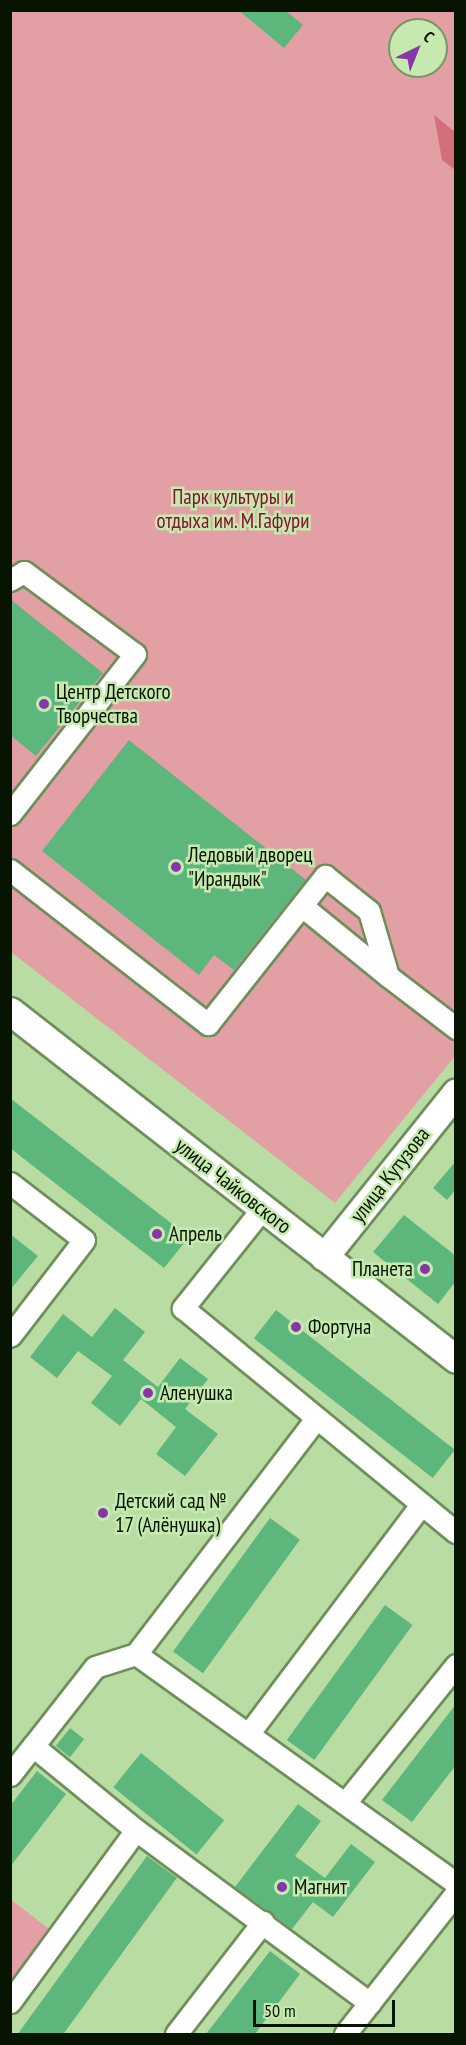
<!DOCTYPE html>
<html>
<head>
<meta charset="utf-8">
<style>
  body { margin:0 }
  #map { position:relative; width:466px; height:2045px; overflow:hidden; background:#b9dca3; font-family:"PT Sans Narrow",sans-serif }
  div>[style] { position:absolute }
  .green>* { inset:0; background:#e2a0a5 }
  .forest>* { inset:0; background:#d1707b }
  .building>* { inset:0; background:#5db77d; transform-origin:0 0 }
  .roads { filter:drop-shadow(2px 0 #6f8f5a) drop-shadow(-2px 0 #6f8f5a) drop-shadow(0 2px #6f8f5a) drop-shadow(0 -2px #6f8f5a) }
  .minor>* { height:21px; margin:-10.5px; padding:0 10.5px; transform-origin:10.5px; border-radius:10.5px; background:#fff }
  .major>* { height:27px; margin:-13.5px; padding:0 13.5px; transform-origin:13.5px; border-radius:13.5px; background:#fff }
  .dots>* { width:16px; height:16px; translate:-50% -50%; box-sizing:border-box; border:3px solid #c6e9b0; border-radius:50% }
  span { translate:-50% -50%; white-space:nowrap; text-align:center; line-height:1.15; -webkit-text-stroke:5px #c6e9b0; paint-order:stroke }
  .park-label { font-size:21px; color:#881030 }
  .poi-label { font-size:21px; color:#081402 }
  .left { translate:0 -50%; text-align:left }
  .right { translate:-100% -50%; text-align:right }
  .street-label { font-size:21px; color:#081402 }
  .frame { position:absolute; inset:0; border:12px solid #081402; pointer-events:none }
  .north { position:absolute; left:388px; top:18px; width:60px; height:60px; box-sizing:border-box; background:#c6e9b0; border:2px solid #7a946a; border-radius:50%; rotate:43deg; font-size:16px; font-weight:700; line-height:24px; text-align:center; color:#081402 }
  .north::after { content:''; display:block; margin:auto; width:21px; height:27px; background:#8537a7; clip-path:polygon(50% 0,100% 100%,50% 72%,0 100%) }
  .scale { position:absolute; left:253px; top:2000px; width:142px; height:27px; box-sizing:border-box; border:3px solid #081402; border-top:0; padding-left:8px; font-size:18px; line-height:21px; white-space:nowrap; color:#081402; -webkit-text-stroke:4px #c6e9b0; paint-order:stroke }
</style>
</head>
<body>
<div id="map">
  <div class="green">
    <i style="clip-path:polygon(evenodd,10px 11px,455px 11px,455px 1056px,335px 1203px,11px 952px,10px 11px,400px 30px,436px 30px,436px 66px,400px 66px,400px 30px)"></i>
    <i style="clip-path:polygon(10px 1899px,61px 1938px,10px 2004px)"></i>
  </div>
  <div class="forest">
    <i style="clip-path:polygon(434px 115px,455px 132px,455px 170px,442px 160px)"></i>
  </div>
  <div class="building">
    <i style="clip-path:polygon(238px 10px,285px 10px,303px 25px,284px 48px)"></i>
    <i style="clip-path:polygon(10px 599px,103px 673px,36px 756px,10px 735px)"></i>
    <i style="clip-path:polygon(129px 740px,306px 880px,234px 970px,214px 955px,199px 975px,42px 851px)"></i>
    <i style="clip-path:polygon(10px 1098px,189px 1237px,164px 1268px,10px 1148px)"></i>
    <i style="clip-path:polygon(456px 1161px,456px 1189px,447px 1200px,433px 1188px)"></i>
    <i style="clip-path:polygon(404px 1215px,456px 1256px,456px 1281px,438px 1304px,373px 1252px)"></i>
    <i style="clip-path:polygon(10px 1234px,38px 1256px,10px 1290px)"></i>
    <i style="clip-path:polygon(115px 1308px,145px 1332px,123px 1360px,158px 1387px,180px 1358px,208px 1379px,185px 1409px,218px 1434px,185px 1476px,156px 1454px,176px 1427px,141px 1399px,120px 1426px,91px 1403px,112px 1376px,78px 1351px,57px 1378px,30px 1357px,63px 1314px,92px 1337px)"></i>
    <i style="left:276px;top:1310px;width:227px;height:36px;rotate:38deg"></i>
    <i style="left:270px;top:1518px;width:37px;height:165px;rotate:36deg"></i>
    <i style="left:385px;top:1605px;width:34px;height:167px;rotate:36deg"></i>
    <i style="clip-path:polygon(456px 1704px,456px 1765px,412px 1822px,382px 1800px)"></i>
    <i style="left:70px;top:1728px;width:18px;height:23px;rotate:38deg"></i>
    <i style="left:141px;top:1753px;width:107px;height:44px;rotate:39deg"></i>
    <i style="clip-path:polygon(37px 1771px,66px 1794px,10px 1867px,10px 1806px)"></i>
    <i style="clip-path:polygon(298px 1804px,321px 1821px,295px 1856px,325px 1878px,351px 1844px,375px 1862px,333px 1917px,313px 1902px,292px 1929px,235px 1887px)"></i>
    <i style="left:147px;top:1856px;width:37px;height:224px;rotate:36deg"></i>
    <i style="clip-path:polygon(270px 1951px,300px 1974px,255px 2034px,206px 2034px)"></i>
  </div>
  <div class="roads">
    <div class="minor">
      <i style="left:10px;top:580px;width:16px;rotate:-30deg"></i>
      <i style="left:24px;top:572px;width:138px;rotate:36.5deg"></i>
      <i style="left:135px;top:654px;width:203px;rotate:128deg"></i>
      <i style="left:10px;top:870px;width:251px;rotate:37.9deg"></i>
      <i style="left:208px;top:1024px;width:189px;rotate:-51.7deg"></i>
      <i style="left:325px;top:876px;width:56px;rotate:38.5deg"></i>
      <i style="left:369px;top:911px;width:68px;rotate:73.7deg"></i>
      <i style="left:388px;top:976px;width:86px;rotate:37.4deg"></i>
      <i style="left:302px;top:906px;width:111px;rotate:39.1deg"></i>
      <i style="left:10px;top:1183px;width:93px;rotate:37.6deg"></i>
      <i style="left:84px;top:1240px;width:121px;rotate:127.6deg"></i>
      <i style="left:262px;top:1209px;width:127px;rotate:128.6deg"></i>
      <i style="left:183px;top:1308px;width:353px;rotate:39.4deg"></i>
      <i style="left:136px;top:1654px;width:393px;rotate:35.6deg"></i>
      <i style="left:249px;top:1733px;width:286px;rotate:-53deg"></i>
      <i style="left:33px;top:1746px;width:100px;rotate:-51.9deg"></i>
      <i style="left:95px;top:1667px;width:43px;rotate:-17.6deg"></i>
      <i style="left:136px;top:1654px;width:295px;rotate:-52.6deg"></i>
      <i style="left:10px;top:1775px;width:37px;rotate:-52deg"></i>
      <i style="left:33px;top:1746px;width:133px;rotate:39.2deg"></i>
      <i style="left:136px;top:1830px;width:291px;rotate:36.5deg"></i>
      <i style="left:345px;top:1803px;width:177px;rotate:-51.2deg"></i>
      <i style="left:10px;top:2002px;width:213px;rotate:-53.8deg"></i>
      <i style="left:176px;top:2034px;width:142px;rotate:-52.2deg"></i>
      <i style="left:345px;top:2034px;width:179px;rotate:-51.8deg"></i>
    </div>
    <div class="major">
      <i style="left:10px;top:1011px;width:566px;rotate:37.96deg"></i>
      <i style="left:324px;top:1257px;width:211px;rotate:-51.3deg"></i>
    </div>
  </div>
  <div class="dots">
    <i style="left:44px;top:704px;background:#8537a7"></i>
    <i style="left:176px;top:867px;background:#8537a7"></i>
    <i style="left:157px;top:1234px;background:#8537a7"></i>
    <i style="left:425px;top:1269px;background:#8537a7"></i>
    <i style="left:296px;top:1327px;background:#8537a7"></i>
    <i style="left:148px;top:1393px;background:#8537a7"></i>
    <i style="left:103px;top:1513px;background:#8537a7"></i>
    <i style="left:282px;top:1887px;background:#8537a7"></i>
  </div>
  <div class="park-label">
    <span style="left:233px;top:509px">Парк культуры и<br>отдыха им. М.Гафури</span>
  </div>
  <div class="poi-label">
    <span class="left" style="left:56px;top:704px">Центр Детского<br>Творчества</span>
    <span class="left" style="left:188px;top:867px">Ледовый дворец<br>"Ирандык"</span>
    <span class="left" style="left:169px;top:1234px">Апрель</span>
    <span class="right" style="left:413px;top:1269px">Планета</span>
    <span class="left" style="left:308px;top:1327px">Фортуна</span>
    <span class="left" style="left:160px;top:1393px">Аленушка</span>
    <span class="left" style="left:115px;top:1513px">Детский сад №<br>17 (Алёнушка)</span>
    <span class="left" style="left:294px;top:1887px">Магнит</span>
  </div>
  <div class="street-label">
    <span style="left:390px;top:1175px;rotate:-52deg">улица Кутузова</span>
    <span style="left:233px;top:1186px;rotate:38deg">улица Чайковского</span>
  </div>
  <div class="frame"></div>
  <div class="north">С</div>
  <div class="scale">50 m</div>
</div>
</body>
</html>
